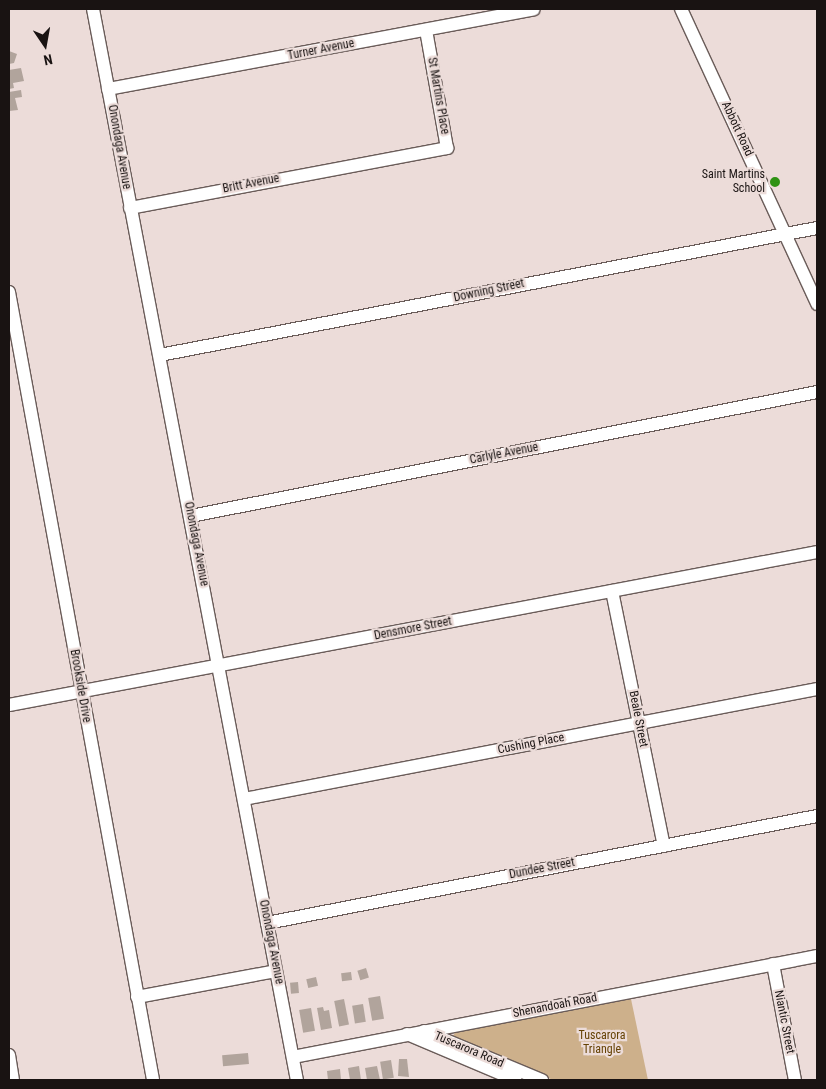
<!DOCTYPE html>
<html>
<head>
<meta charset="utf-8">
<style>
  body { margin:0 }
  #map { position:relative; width:826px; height:1089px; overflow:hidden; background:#ecdcd9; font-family:"Roboto Condensed",sans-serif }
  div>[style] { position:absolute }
  .green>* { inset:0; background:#cdb08b }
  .building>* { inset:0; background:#b1a49c; transform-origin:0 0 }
  .roads { filter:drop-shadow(1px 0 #6a5c59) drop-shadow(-1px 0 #6a5c59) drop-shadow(0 1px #6a5c59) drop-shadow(0 -1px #6a5c59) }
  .minor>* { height:12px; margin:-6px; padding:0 6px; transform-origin:6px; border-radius:6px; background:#fff }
  .dots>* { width:14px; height:14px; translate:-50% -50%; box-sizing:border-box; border:2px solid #ecdcd9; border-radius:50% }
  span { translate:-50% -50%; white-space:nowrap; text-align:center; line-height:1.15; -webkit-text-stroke:4.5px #ecdcd9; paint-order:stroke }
  .street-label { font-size:12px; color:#191312 }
  .poi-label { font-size:12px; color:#191312 }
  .right { translate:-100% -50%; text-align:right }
  .park-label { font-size:12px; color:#654204 }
  .frame { position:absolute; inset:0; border:10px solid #191312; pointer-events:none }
  .north { position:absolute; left:20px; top:20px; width:50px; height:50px; -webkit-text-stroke:4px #ecdcd9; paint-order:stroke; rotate:168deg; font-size:14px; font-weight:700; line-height:20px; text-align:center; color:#191312 }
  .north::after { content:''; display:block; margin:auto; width:18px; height:22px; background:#191312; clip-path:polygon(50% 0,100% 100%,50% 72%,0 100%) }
</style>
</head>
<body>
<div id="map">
  <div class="green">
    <i style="clip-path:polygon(631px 999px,648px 1080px,553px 1080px,453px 1036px,456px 1031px)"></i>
  </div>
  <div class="building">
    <i style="clip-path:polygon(9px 51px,17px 54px,14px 63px,9px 64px)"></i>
    <i style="clip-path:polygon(21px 68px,24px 81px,13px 83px,14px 88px,9px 89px,9px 70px)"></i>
    <i style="clip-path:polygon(21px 90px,22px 97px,15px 98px,18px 110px,9px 111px,9px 92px)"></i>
    <i style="left:366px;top:968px;width:10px;height:9px;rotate:73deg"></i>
    <i style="left:351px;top:972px;width:8px;height:10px;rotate:83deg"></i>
    <i style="left:316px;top:977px;width:9px;height:10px;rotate:77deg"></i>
    <i style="left:298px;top:982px;width:11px;height:8px;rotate:85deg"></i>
    <i style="left:380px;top:996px;width:23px;height:12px;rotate:80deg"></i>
    <i style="left:344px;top:999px;width:26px;height:10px;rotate:79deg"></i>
    <i style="left:363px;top:1004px;width:18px;height:11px;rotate:81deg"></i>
    <i style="clip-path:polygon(323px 1007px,324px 1011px,329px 1010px,332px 1028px,321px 1030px,317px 1008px)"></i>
    <i style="left:311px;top:1008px;width:23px;height:12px;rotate:80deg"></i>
    <i style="left:248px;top:1053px;width:11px;height:26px;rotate:85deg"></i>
    <i style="clip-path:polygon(399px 1059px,407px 1059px,409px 1077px,398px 1076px)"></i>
    <i style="left:391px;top:1060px;width:18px;height:11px;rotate:81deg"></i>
    <i style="clip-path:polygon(359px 1066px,361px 1080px,350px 1080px,348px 1068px)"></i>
    <i style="clip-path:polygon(377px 1066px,380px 1080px,367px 1080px,365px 1068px)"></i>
    <i style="clip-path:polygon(340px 1069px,341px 1080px,328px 1080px,327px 1071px)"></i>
  </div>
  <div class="roads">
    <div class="minor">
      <i style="left:93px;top:9px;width:1090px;rotate:79.22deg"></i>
      <i style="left:681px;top:9px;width:325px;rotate:65.2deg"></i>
      <i style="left:108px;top:89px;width:433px;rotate:-10.6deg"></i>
      <i style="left:130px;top:208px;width:323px;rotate:-10.7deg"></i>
      <i style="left:447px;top:148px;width:120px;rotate:-100.1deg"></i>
      <i style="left:9px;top:292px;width:801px;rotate:79.64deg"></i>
      <i style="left:160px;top:355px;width:669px;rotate:-10.94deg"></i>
      <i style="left:191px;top:516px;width:638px;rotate:-11.2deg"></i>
      <i style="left:612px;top:591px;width:260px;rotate:78.5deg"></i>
      <i style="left:9px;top:705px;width:822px;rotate:-10.72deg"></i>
      <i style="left:244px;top:799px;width:583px;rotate:-10.87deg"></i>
      <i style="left:267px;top:923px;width:560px;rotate:-11.01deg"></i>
      <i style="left:773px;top:964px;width:118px;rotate:79.3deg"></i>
      <i style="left:137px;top:997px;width:141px;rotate:-10.6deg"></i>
      <i style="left:424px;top:1031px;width:128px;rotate:22.6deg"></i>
      <i style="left:407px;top:1034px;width:118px;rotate:22.9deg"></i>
      <i style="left:9px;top:1055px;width:25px;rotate:81deg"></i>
      <i style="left:293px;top:1057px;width:534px;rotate:-10.91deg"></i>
    </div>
  </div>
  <div class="dots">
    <i style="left:775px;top:182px;background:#2f9213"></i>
  </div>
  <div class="street-label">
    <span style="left:321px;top:50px;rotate:-11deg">Turner Avenue</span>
    <span style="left:438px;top:96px;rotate:80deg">St Martins Place</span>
    <span style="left:737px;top:129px;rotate:65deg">Abbott Road</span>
    <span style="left:119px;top:147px;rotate:80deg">Onondaga Avenue</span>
    <span style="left:251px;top:184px;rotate:-11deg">Britt Avenue</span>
    <span style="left:489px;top:291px;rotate:-12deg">Downing Street</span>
    <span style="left:504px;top:454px;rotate:-11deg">Carlyle Avenue</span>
    <span style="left:196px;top:544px;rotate:79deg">Onondaga Avenue</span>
    <span style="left:413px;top:629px;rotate:-11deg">Densmore Street</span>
    <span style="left:80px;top:686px;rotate:80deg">Brookside Drive</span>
    <span style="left:638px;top:719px;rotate:79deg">Beale Street</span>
    <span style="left:531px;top:744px;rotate:-11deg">Cushing Place</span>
    <span style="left:542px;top:869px;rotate:-11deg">Dundee Street</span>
    <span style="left:271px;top:942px;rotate:79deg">Onondaga Avenue</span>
    <span style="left:555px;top:1006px;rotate:-11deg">Shenandoah Road</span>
    <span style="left:784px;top:1022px;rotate:79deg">Niantic Street</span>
    <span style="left:469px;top:1050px;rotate:23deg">Tuscarora Road</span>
  </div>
  <div class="poi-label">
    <span class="right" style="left:765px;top:182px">Saint Martins<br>School</span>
  </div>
  <div class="park-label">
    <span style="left:602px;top:1043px">Tuscarora<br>Triangle</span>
  </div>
  <div class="frame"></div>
  <div class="north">N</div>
</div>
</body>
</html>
